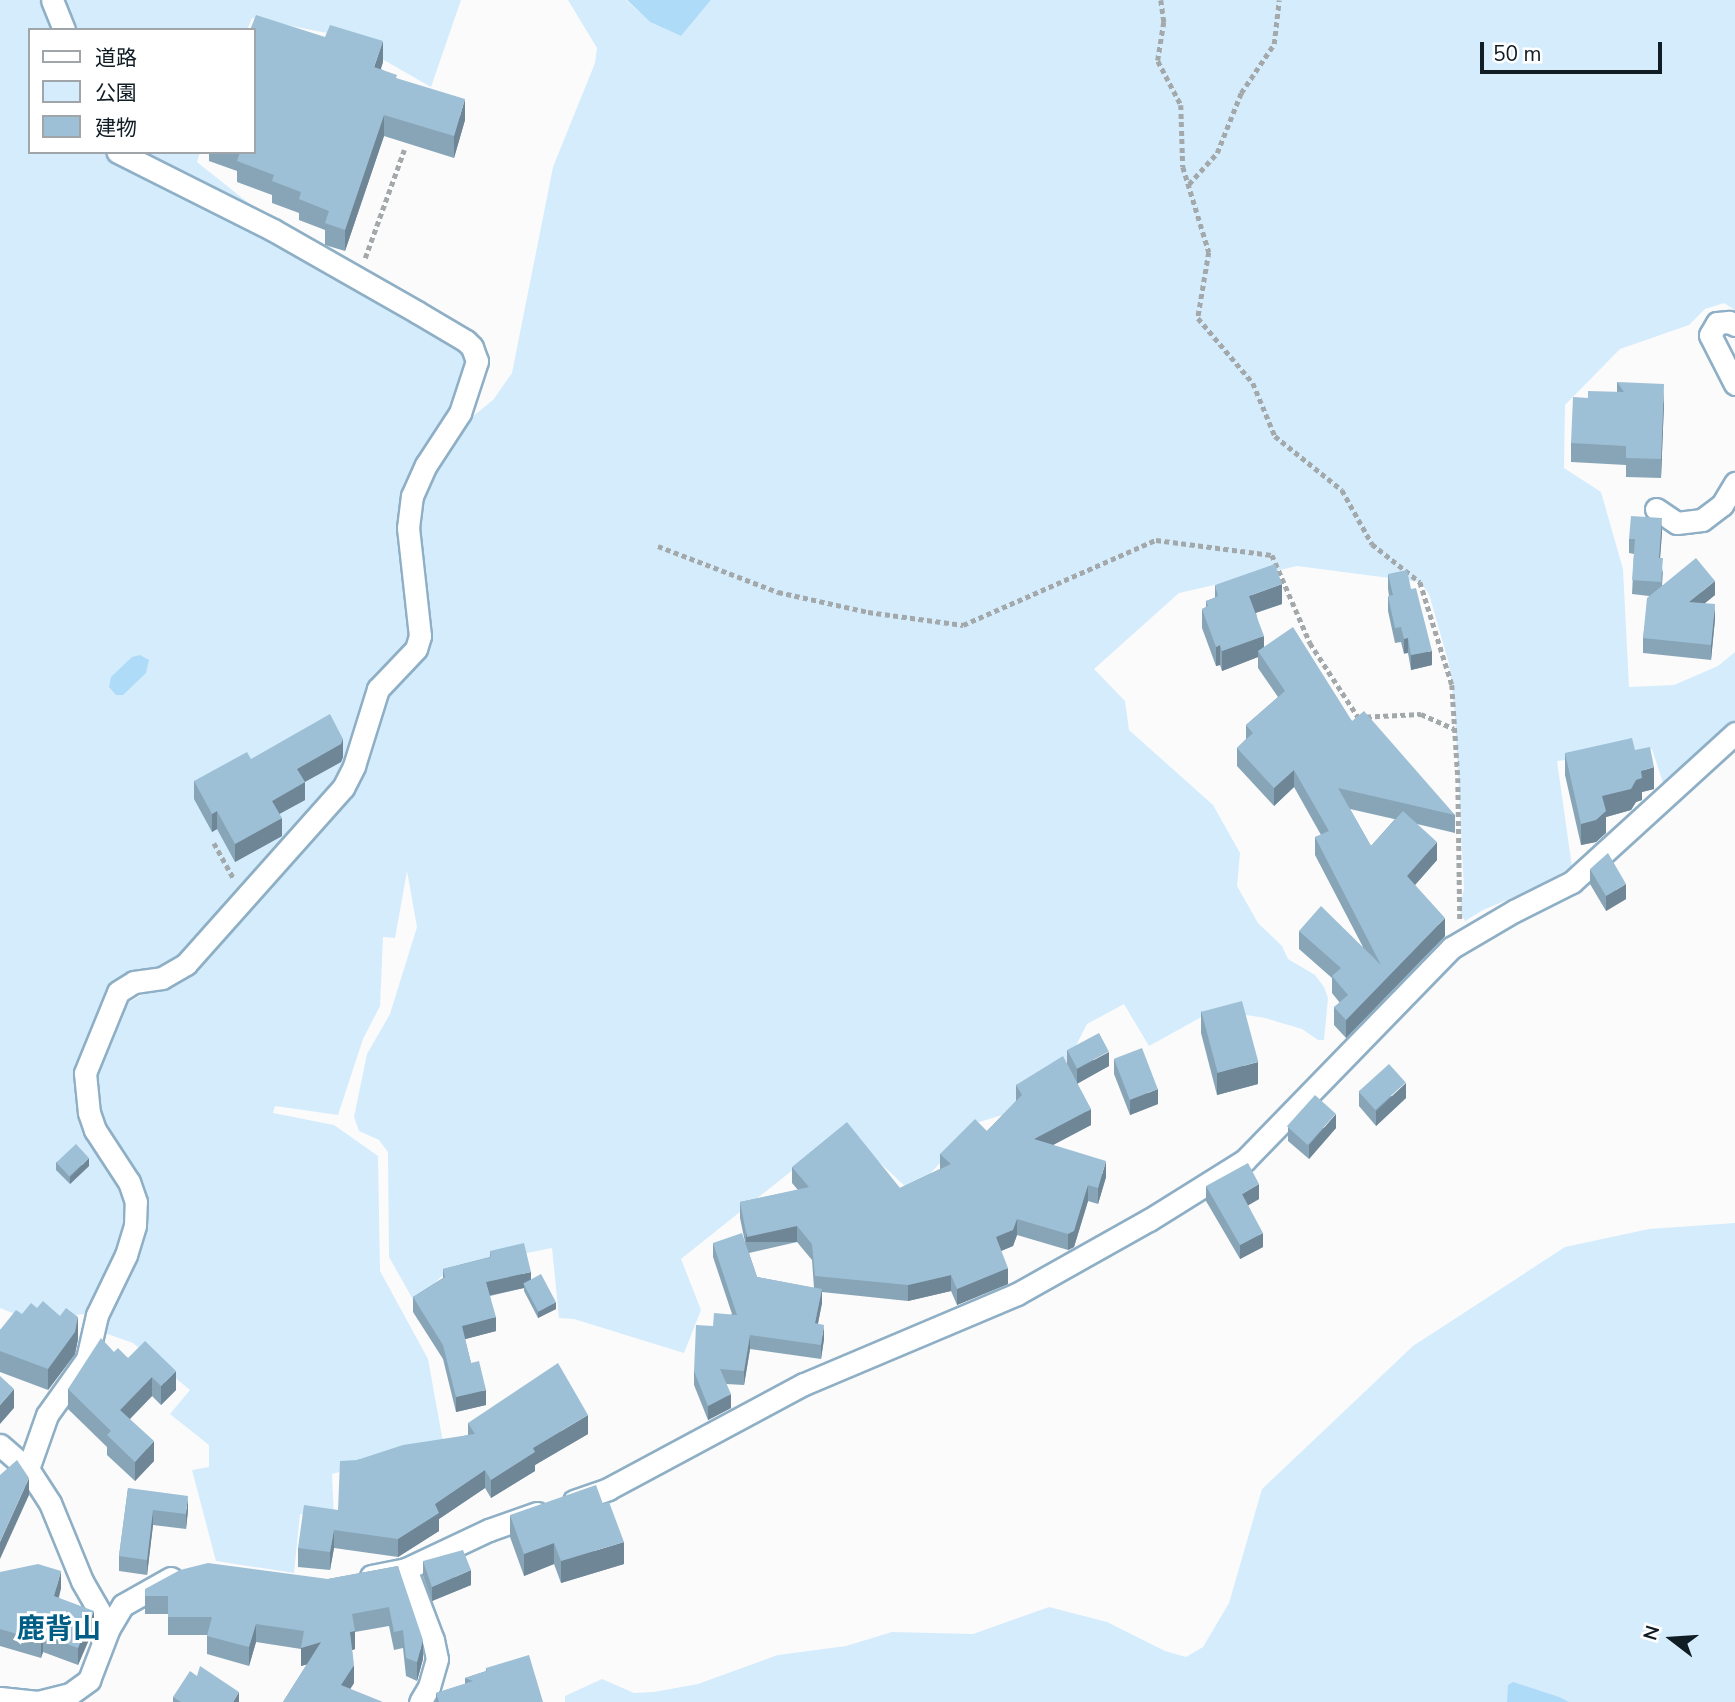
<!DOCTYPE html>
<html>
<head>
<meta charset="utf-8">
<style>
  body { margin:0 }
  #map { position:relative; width:1735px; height:1702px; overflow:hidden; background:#fbfbfb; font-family:"Nunito Sans","Noto Sans JP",sans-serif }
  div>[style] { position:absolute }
  .green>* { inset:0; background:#d5ecfc }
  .water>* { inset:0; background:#aedbf8 }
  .path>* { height:4.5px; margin-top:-2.25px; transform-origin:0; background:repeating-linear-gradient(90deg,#a3a8ab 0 5px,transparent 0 8.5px) }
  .roads { filter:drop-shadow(2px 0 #8eafc5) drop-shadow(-2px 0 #8eafc5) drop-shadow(0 2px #8eafc5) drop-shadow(0 -2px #8eafc5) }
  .street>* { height:21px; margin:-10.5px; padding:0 10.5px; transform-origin:10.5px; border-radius:10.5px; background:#fff }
  .wall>* { inset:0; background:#88a5b8 }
  .shaded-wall>* { inset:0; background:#6f8696; transform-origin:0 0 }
  .building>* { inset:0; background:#9ec0d6; transform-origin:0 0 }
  span { translate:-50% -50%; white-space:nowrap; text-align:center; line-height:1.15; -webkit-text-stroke:6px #fff; paint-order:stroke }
  .quarter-label { font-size:28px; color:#005d86; font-weight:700 }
  .legend { position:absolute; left:28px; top:28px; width:228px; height:126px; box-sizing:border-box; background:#fff; border:2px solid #9fa5a8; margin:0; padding:9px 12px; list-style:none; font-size:21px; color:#101d25 }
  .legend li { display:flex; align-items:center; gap:14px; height:35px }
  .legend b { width:35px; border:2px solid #9fa5a8 }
  .north { position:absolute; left:1637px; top:1604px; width:70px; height:70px; -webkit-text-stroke:5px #fff; paint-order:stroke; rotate:287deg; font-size:19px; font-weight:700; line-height:28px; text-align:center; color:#101d25 }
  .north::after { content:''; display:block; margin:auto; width:24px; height:32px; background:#101d25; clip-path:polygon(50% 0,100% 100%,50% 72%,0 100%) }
  .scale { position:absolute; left:1480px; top:42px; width:182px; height:32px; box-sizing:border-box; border:4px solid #101d25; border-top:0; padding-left:9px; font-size:21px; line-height:24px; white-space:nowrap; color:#101d25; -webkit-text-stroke:5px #fff; paint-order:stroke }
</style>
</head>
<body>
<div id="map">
  <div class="green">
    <i style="clip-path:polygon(0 0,39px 0,54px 30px,30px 30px,30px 152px,108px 152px,126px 171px,209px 203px,458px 345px,470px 359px,454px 412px,421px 463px,415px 634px,337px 787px,180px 963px,120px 984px,79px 1071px,130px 1201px,126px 1239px,91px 1313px,33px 1321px,0 1308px)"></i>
    <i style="clip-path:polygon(58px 0,461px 0,431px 87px,342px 36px,252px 18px,247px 30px,70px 30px)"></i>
    <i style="clip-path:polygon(568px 0,626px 0,650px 22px,681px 36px,711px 0,1735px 0,1735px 310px,1724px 303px,1705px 309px,1689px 325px,1620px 349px,1565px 405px,1564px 468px,1601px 492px,1623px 569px,1629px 687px,1674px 685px,1718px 666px,1735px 652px,1735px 721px,1664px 786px,1652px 749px,1557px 761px,1572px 867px,1533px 889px,1483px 910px,1465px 921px,1459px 910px,1464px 889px,1455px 716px,1449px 664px,1429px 594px,1420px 582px,1297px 566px,1179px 593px,1094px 669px,1125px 701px,1129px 730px,1213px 805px,1240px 853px,1237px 886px,1258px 923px,1282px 946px,1288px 959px,1315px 975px,1324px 987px,1328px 998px,1324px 1040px,1318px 1040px,1302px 1029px,1265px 1018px,1228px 1012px,1207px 1014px,1149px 1046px,1124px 1004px,1087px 1024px,1068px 1061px,1031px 1087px,1009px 1113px,976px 1123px,930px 1174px,909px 1190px,844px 1129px,681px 1259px,701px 1310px,684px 1353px,574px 1319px,559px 1318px,552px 1248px,450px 1268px,415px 1303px,389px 1257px,388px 1152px,379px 1140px,359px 1131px,354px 1117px,367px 1054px,390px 1014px,417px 927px,407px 871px,395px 938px,383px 937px,380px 1006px,363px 1039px,338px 1115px,275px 1106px,273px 1113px,334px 1125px,378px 1156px,380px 1271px,428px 1359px,443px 1442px,332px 1474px,334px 1519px,300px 1514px,294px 1573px,216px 1561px,192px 1470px,209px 1467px,209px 1445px,170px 1414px,190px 1390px,133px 1343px,102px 1332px,104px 1317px,138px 1243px,102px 1132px,92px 1075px,122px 1006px,169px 980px,300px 844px,386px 692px,423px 652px,415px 531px,425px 482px,461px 426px,493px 400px,512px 373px,553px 167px,595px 63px,597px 48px)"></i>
    <i style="clip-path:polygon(130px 152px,200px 152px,197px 162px,256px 209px,173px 175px)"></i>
    <i style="clip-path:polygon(1735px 1223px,1735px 1702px,565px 1702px,565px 1696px,602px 1679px,634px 1693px,654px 1692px,698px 1684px,778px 1655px,846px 1646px,892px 1632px,973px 1634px,1049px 1607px,1107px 1622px,1165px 1651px,1186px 1657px,1203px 1647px,1229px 1603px,1262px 1489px,1413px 1346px,1565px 1247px,1649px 1229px)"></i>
  </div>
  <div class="water">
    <i style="clip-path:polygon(627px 0,711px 0,681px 36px,650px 22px)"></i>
    <i style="clip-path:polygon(140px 655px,149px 660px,146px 673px,123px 695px,116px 695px,109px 687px,111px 677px,132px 657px)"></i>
    <i style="clip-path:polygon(1513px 1682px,1559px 1697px,1569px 1702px,1507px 1702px,1508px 1685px)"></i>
  </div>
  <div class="path">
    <i style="left:1161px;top:0;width:22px;rotate:82deg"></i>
    <i style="left:1164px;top:22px;width:39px;rotate:99deg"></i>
    <i style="left:1158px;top:61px;width:50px;rotate:62.4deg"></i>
    <i style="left:1181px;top:105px;width:62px;rotate:88.2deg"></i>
    <i style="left:1183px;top:167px;width:89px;rotate:73deg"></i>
    <i style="left:1209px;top:252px;width:67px;rotate:99.5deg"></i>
    <i style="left:1198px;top:318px;width:85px;rotate:49.8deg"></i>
    <i style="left:1253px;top:383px;width:57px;rotate:67.5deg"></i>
    <i style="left:1275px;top:436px;width:86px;rotate:38.9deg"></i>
    <i style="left:1342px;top:490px;width:62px;rotate:60.9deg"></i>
    <i style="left:1372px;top:544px;width:61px;rotate:38.4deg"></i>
    <i style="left:1420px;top:582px;width:108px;rotate:72.7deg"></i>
    <i style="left:1452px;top:685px;width:93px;rotate:86.3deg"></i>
    <i style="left:1458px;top:778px;width:141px;rotate:89.2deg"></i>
    <i style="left:1189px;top:184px;width:42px;rotate:-47.9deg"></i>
    <i style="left:1217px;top:153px;width:65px;rotate:-68.2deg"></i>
    <i style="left:1241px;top:93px;width:59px;rotate:-56deg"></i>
    <i style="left:1274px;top:44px;width:44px;rotate:-83.5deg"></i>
    <i style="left:365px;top:258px;width:115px;rotate:-70.1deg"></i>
    <i style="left:658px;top:546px;width:129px;rotate:21deg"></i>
    <i style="left:778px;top:592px;width:92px;rotate:12.5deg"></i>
    <i style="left:868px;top:612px;width:96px;rotate:7.8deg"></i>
    <i style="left:963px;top:625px;width:211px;rotate:-23.8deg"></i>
    <i style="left:1156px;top:540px;width:117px;rotate:7.4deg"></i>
    <i style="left:1272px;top:555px;width:96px;rotate:66.6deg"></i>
    <i style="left:1310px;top:643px;width:88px;rotate:57deg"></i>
    <i style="left:1358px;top:717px;width:63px;rotate:-2.7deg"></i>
    <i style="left:1421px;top:714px;width:36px;rotate:24deg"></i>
    <i style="left:214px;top:843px;width:41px;rotate:60.9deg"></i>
  </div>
  <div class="roads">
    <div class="street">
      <i style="left:52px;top:0;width:32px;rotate:68deg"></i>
      <i style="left:1735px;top:325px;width:7px;rotate:-153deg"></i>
      <i style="left:1729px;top:322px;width:12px;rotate:175deg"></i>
      <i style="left:1717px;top:323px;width:14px;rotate:120deg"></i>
      <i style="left:1710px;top:335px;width:55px;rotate:63deg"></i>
      <i style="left:1656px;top:509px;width:25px;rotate:34deg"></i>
      <i style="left:1677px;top:523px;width:25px;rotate:-7deg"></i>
      <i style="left:1702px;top:520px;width:25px;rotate:-37deg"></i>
      <i style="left:1722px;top:505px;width:26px;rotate:-59deg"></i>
      <i style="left:0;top:1445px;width:37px;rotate:41deg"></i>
      <i style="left:574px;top:1501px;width:36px;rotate:-19deg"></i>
      <i style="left:608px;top:1489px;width:222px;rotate:-28.2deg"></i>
      <i style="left:804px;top:1384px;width:231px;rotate:-22.9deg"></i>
      <i style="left:1017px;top:1294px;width:151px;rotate:-29.3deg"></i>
      <i style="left:1149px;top:1220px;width:113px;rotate:-32deg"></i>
      <i style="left:1245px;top:1160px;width:296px;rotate:-45.8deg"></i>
      <i style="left:1451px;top:948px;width:73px;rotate:-30.4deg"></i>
      <i style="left:1514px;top:911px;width:65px;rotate:-26.6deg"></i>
      <i style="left:1572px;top:882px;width:221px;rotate:-42.4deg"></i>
      <i style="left:406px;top:1569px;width:76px;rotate:69.2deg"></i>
      <i style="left:433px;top:1640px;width:19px;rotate:78deg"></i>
      <i style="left:437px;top:1659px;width:29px;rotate:106deg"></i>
      <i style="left:429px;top:1687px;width:17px;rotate:121deg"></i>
      <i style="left:371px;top:1576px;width:36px;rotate:-11deg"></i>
      <i style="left:406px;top:1569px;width:92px;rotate:-25.2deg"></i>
      <i style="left:489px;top:1530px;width:51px;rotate:-19.5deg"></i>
      <i style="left:109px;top:1628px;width:54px;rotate:-119.9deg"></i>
      <i style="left:82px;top:1581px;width:84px;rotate:-112.3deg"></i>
      <i style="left:50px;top:1503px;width:40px;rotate:-122.9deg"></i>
      <i style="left:28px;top:1469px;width:57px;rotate:-70.6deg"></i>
      <i style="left:47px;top:1415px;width:69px;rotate:-54.5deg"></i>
      <i style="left:87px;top:1359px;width:45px;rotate:-77.2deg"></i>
      <i style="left:97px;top:1315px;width:67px;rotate:-64.2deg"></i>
      <i style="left:126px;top:1255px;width:31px;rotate:-73deg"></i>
      <i style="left:135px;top:1225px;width:23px;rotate:-88deg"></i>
      <i style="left:136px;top:1202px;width:21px;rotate:-109deg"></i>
      <i style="left:129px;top:1182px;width:62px;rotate:-123.2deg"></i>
      <i style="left:95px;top:1130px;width:18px;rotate:-109deg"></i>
      <i style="left:89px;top:1113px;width:40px;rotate:-95.7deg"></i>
      <i style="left:85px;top:1073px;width:87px;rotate:-67.8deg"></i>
      <i style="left:118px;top:992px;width:19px;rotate:-32deg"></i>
      <i style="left:134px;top:982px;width:28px;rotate:-8deg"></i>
      <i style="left:162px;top:978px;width:28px;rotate:-30deg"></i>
      <i style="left:186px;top:964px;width:236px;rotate:-48.3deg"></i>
      <i style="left:343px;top:788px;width:25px;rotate:-63deg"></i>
      <i style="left:354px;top:766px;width:81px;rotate:-72.7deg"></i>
      <i style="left:378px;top:689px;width:55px;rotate:-46.5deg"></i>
      <i style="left:416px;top:649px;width:14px;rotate:-73deg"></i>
      <i style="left:420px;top:636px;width:109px;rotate:-96.3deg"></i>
      <i style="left:408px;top:528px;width:32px;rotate:-83deg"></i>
      <i style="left:412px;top:496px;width:34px;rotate:-66deg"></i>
      <i style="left:426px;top:465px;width:62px;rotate:-56.8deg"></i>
      <i style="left:460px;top:413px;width:55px;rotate:-71.9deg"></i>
      <i style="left:477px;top:361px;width:15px;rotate:-110deg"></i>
      <i style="left:472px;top:347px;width:8px;rotate:-135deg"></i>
      <i style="left:466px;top:341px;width:57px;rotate:-149.4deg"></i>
      <i style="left:417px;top:312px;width:166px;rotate:-150.3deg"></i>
      <i style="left:273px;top:230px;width:174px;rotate:-153.3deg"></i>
      <i style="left:0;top:1698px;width:38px;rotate:6deg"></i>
      <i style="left:38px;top:1702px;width:33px;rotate:-14deg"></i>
      <i style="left:70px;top:1694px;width:24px;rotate:-36deg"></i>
      <i style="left:89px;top:1680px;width:56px;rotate:-69deg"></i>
      <i style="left:109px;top:1628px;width:27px;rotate:-59deg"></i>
      <i style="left:123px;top:1605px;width:55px;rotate:-29.4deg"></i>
    </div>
  </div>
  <div class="wall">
    <i style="clip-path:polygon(383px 62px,381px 69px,465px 120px,454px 158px,384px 136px,345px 251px,325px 245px,325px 230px,299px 220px,299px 213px,272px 203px,272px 195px,237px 182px,237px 171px,209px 161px,209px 152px,254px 152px)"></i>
    <i style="clip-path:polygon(1617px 382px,1664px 403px,1661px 478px,1626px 477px,1626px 465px,1571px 462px,1571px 443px,1588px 398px,1617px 392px)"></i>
    <i style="clip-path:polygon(1662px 532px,1660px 558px,1663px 573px,1662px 585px,1715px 595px,1705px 603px,1715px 619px,1711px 660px,1643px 653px,1643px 638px,1649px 596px,1632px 594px,1634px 554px,1629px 553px,1629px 539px)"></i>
    <i style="clip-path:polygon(1388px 574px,1411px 589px,1432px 665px,1411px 670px,1408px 653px,1404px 654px,1401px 642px,1395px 643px,1388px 611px,1388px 596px,1389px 596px,1388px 589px)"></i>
    <i style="clip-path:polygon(evenodd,1215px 585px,1282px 604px,1256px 613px,1264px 647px,1352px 721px,1455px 815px,1455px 833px,1417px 824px,1437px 860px,1415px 885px,1445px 936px,1346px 1038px,1334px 1025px,1334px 1007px,1340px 1003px,1332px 993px,1332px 978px,1299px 949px,1299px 931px,1363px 947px,1315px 855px,1315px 837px,1321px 835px,1294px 787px,1274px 806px,1237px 766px,1237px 748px,1246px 739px,1246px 725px,1278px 697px,1258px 668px,1258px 657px,1222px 671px,1220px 665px,1216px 666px,1202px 628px,1202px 609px,1206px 607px,1206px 601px,1215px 598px,1215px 585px,1350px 809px,1394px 819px,1395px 819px,1371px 846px,1350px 809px)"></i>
    <i style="clip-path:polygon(1635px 750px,1654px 789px,1642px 792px,1642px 800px,1636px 802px,1631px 810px,1606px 817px,1606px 833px,1596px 842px,1581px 845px,1565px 775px,1565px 753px)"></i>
    <i style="clip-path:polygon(343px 757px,341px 762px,305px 782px,305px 800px,279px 814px,282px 836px,235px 862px,217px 829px,212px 832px,194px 799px,194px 781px)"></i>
    <i style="clip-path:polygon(1590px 869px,1626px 899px,1606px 911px,1590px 884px)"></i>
    <i style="clip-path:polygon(1201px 1011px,1258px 1084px,1217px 1095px,1201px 1033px)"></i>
    <i style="clip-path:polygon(evenodd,1067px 1050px,1109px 1066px,1077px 1083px,1091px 1125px,1053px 1145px,1106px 1177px,1098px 1204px,1088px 1201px,1074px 1247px,1068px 1250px,1017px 1235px,1013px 1246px,1001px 1251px,1008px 1284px,957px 1305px,951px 1291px,908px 1301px,822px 1292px,822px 1303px,818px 1324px,824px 1339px,821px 1359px,750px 1349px,744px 1385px,726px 1384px,731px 1408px,708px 1420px,694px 1385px,694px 1371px,713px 1326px,732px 1314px,713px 1257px,713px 1243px,745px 1242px,740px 1218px,740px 1202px,798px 1190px,792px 1183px,792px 1167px,900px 1188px,940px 1169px,940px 1154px,987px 1131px,1016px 1101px,1016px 1085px,1067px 1064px,1067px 1050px,797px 1242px,812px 1260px,814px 1288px,757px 1277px,749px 1253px,797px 1242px)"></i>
    <i style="clip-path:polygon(1114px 1059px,1158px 1104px,1130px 1115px,1114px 1074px)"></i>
    <i style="clip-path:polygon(1359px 1092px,1406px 1098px,1376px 1126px,1359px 1106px)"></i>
    <i style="clip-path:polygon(1288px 1127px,1336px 1128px,1309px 1159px,1288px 1141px)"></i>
    <i style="clip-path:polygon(56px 1162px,89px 1166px,70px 1184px,56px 1170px)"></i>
    <i style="clip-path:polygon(1206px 1186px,1259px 1199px,1248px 1205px,1263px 1247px,1240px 1259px,1206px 1201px)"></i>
    <i style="clip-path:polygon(490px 1251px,531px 1280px,556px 1309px,538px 1318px,524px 1291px,524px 1288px,490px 1296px,496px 1331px,465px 1339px,471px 1363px,486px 1405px,456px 1412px,443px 1359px,413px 1312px,413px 1297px,443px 1278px,443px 1269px,490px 1257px)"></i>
    <i style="clip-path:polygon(37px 1308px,78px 1339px,75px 1354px,48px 1390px,0 1372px,0 1330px,22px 1314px)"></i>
    <i style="clip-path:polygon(114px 1352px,128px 1358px,176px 1390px,161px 1405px,152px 1396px,130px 1419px,154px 1461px,135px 1481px,107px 1455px,107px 1447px,68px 1409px,68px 1389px)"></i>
    <i style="clip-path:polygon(468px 1423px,588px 1434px,535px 1465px,535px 1471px,491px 1498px,485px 1488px,439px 1519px,439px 1531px,398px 1557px,334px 1548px,330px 1570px,298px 1567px,298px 1548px,338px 1510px,357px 1460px,468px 1435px)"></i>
    <i style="clip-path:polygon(128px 1488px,188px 1510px,186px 1529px,153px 1525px,147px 1575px,119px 1571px,119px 1556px)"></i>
    <i style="clip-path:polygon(510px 1515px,624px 1564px,561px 1583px,554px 1564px,524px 1576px,510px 1537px)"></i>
    <i style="clip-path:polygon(423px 1561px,471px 1585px,432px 1601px,423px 1576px)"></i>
    <i style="clip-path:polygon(398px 1566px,423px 1659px,417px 1681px,406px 1676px,403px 1648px,394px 1650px,389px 1626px,355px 1632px,355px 1649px,352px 1650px,354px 1683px,350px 1689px,283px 1702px,307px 1664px,301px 1666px,301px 1649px,256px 1642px,249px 1666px,207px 1654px,207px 1635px,168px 1635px,168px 1614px,145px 1614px,145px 1589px,328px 1579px)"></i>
    <i style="clip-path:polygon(0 1572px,61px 1588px,59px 1598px,94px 1628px,78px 1665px,43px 1652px,41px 1658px,0 1646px)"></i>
    <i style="clip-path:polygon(486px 1668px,543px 1702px,436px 1702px,436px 1693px,465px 1684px,465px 1678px,486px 1671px)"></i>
    <i style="clip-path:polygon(173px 1697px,239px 1702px,173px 1702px)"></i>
  </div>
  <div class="shaded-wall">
    <i style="clip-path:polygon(383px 41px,383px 62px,374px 88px,374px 67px)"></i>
    <i style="clip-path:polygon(465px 99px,465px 120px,454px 158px,454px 136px)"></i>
    <i style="clip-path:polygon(384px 115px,384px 136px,345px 251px,345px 230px)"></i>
    <i style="clip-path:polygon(1664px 384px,1664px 403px,1661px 478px,1661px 459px)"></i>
    <i style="clip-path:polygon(1662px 518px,1662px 532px,1659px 572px,1659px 558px)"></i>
    <i style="clip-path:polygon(1715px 581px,1715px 595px,1689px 616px,1689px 602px)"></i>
    <i style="clip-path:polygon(1282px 584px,1282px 604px,1249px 615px,1249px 596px)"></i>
    <i style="clip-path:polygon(1715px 604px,1715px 619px,1711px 660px,1711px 645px)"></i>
    <i style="clip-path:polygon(1264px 636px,1264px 655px,1258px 651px,1258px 657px,1222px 671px,1222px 651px)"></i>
    <i style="left:1408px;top:638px;width:15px;height:4px;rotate:90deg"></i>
    <i style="clip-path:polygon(1220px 645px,1220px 665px,1216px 666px,1216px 647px)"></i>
    <i style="clip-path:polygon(1432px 651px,1432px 665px,1411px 670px,1411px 655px)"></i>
    <i style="clip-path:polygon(343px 739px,343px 757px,341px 762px,297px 786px,297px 769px)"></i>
    <i style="clip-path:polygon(1654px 767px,1654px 789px,1642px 792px,1642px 800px,1636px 802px,1631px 810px,1606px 817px,1606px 833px,1596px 842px,1581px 845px,1581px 824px,1602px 796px,1641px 771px)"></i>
    <i style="clip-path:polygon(1294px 770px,1294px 787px,1274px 806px,1274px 788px)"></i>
    <i style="clip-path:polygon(305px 782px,305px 800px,272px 818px,272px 801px)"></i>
    <i style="clip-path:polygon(217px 811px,217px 829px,212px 832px,212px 814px)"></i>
    <i style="clip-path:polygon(282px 818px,282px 836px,235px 862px,235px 844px)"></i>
    <i style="clip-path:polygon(1437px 842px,1437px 860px,1407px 894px,1407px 876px)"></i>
    <i style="clip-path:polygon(1626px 884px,1626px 899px,1606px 911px,1606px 896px)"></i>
    <i style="clip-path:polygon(1445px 918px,1445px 936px,1346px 1038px,1346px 1020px)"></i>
    <i style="clip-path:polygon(1109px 1052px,1109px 1066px,1077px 1084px,1077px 1069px)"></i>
    <i style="clip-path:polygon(1258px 1062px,1258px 1084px,1217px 1095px,1217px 1073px)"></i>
    <i style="clip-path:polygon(1406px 1083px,1406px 1098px,1376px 1126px,1376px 1111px)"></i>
    <i style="clip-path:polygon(1158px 1089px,1158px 1104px,1130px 1115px,1130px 1100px)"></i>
    <i style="clip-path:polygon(1091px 1109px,1091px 1125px,1034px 1155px,1034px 1139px)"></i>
    <i style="clip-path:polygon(1336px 1114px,1336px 1128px,1309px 1159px,1309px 1145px)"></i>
    <i style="clip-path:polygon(89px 1158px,89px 1166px,70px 1184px,70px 1177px)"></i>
    <i style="clip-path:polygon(1106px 1161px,1106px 1177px,1098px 1204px,1098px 1188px)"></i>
    <i style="clip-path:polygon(1259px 1184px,1259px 1199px,1242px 1209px,1242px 1194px)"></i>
    <i style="clip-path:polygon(1088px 1185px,1088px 1201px,1074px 1247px,1068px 1250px,1068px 1234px)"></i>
    <i style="clip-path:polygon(1017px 1219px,1017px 1235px,1013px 1246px,996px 1253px,996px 1237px)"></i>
    <i style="left:797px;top:1226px;width:16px;height:51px;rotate:90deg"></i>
    <i style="clip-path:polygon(1263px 1233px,1263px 1247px,1240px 1259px,1240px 1245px)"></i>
    <i style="clip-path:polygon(1008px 1268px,1008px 1284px,957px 1305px,957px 1289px)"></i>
    <i style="clip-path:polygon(531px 1272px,531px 1286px,524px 1284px,524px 1288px,486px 1296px,486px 1282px)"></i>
    <i style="clip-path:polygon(951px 1275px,951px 1291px,908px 1301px,908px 1285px)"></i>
    <i style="clip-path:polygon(822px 1289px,822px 1303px,815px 1337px,815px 1323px)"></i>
    <i style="clip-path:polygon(556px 1302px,556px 1309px,538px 1318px,538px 1311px)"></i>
    <i style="clip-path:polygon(78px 1317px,78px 1339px,75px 1354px,48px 1390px,48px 1369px)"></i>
    <i style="clip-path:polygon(496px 1317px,496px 1331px,462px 1340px,462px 1326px)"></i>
    <i style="clip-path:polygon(824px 1325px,824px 1339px,821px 1359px,821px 1345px)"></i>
    <i style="clip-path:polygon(750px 1335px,750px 1349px,744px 1385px,744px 1371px)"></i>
    <i style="clip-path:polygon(176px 1371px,176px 1390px,161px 1405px,161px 1386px)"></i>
    <i style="clip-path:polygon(152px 1377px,152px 1396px,120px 1429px,120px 1410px)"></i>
    <i style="clip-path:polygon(14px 1389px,14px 1408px,0 1424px,0 1405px)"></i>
    <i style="clip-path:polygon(486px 1390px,486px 1405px,456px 1412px,456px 1397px)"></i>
    <i style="clip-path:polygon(731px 1394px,731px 1408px,708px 1420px,708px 1406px)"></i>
    <i style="clip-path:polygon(588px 1415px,588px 1434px,535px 1465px,535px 1471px,491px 1498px,491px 1480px,533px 1448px)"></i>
    <i style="clip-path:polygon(154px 1441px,154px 1461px,135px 1481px,135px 1462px)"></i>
    <i style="clip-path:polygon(485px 1470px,485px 1488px,439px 1519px,439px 1531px,398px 1557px,398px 1539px,435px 1504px)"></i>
    <i style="clip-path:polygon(29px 1478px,29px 1495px,0 1559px,0 1542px)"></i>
    <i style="clip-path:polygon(188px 1496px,188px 1510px,186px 1529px,186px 1514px)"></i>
    <i style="clip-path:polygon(153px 1510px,153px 1525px,147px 1575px,147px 1560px)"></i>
    <i style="clip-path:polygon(334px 1530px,334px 1548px,330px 1570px,330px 1552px)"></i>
    <i style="clip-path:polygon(624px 1542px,624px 1564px,561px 1583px,561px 1561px)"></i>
    <i style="clip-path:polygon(554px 1543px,554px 1564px,524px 1576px,524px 1554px)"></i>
    <i style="clip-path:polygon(471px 1570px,471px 1585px,432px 1601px,432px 1587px)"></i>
    <i style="clip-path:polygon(61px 1571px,61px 1588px,54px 1613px,54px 1596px)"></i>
    <i style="clip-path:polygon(94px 1611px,94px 1628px,78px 1665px,78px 1648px)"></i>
    <i style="clip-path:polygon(256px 1624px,256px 1642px,249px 1666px,249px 1647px)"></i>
    <i style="clip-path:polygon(355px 1631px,355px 1649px,350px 1651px,350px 1632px)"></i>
    <i style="clip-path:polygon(43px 1635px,43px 1652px,41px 1658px,41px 1641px)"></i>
    <i style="clip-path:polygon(423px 1640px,423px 1659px,417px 1681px,417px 1662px)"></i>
    <i style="clip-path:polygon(321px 1642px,321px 1661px,301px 1666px,301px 1648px)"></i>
    <i style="clip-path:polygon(354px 1665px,354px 1683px,342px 1702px,341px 1685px)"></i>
    <i style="clip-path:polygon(239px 1692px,239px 1702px,233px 1702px)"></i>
  </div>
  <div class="building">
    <i style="clip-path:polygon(256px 15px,325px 37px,330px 25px,383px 41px,374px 67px,397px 75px,396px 78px,465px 99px,454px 136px,384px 115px,345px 230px,325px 223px,329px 211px,299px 199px,301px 192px,272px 181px,274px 175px,237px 161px,240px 152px,254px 152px,254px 30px,250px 30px)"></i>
    <i style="clip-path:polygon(1617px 382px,1664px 384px,1661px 459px,1626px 458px,1626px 446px,1571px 443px,1573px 397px,1588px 398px,1588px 391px,1624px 392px)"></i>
    <i style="clip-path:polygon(1631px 516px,1662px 518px,1659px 558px,1663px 558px,1661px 582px,1632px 580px,1635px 539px,1629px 539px)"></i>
    <i style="clip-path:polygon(1696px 558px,1715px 581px,1689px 602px,1715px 604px,1711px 645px,1643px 638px,1647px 598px)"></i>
    <i style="clip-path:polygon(1275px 564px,1282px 584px,1249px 596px,1264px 636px,1222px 651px,1220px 645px,1216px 647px,1202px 609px,1208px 606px,1206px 601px,1218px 596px,1215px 585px)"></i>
    <i style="clip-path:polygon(1407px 570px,1411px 589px,1416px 588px,1432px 651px,1411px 655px,1408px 638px,1404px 639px,1401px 627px,1395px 628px,1388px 596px,1393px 595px,1388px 574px)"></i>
    <i style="clip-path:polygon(1293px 627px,1352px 721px,1364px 711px,1455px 815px,1338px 788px,1371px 846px,1403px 811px,1437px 842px,1407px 876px,1445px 918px,1346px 1020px,1334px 1007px,1348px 995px,1332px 976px,1341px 968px,1299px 931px,1321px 906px,1381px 965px,1315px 837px,1329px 831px,1294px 770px,1274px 788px,1237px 748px,1253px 733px,1246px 725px,1285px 691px,1258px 651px)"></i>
    <i style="clip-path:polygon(330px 714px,343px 739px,341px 744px,297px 769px,305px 782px,272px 801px,282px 818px,235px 844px,217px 811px,212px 814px,194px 781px,247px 752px,251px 759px)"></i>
    <i style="clip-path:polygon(1632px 738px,1635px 750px,1650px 747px,1654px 767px,1641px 771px,1642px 778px,1636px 780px,1631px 789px,1602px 796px,1606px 811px,1596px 820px,1581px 824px,1565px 753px)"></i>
    <i style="clip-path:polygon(1608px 853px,1626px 884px,1606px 896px,1590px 869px)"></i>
    <i style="left:1242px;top:1001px;width:63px;height:42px;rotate:75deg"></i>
    <i style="left:1099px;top:1033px;width:21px;height:36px;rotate:62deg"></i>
    <i style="left:1142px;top:1048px;width:44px;height:30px;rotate:69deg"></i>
    <i style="clip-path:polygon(1063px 1056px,1091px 1109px,1034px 1139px,1106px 1161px,1098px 1188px,1088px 1185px,1074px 1231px,1068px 1234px,1017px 1219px,1013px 1230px,996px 1237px,1008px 1268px,957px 1289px,951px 1275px,908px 1285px,815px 1276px,812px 1244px,797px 1226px,747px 1237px,740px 1202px,809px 1187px,792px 1167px,847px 1122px,900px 1188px,951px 1164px,940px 1154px,975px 1119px,987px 1131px,1022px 1095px,1016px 1085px)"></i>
    <i style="left:1389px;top:1064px;width:25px;height:41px;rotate:48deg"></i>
    <i style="left:1315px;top:1095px;width:28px;height:42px;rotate:42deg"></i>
    <i style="left:76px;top:1144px;width:19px;height:27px;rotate:47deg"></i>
    <i style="clip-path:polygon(1248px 1163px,1259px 1184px,1242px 1194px,1263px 1233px,1240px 1245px,1206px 1186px)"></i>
    <i style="clip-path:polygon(742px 1233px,757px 1277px,822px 1289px,815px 1323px,824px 1325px,821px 1345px,750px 1335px,744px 1371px,720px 1369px,731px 1394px,708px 1406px,694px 1371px,696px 1325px,713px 1326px,714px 1313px,737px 1315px,713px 1243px)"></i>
    <i style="clip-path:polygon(524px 1243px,531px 1272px,486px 1282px,496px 1317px,462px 1326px,471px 1363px,479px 1361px,486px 1390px,456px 1397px,443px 1345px,413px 1297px,445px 1277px,443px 1269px,491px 1257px,490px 1251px)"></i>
    <i style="left:541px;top:1274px;width:32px;height:20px;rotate:62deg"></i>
    <i style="clip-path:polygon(43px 1301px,60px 1316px,66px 1308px,78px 1317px,75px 1332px,48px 1369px,0 1351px,0 1330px,16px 1310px,22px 1314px,31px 1303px,37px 1308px)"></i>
    <i style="clip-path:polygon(101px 1338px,114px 1352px,118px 1348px,128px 1358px,145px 1341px,176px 1371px,161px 1386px,152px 1377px,120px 1410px,154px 1441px,135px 1462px,107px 1435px,111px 1431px,68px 1389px)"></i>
    <i style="clip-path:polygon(558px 1363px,588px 1415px,533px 1448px,535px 1452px,491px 1480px,485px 1470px,435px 1504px,439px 1513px,398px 1539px,334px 1530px,330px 1552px,298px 1548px,304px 1505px,338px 1510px,340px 1461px,357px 1460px,403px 1445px,475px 1434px,468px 1423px)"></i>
    <i style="clip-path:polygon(0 1376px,14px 1389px,0 1405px)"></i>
    <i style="clip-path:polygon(17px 1460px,29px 1478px,0 1542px,0 1475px)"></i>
    <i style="clip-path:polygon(596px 1485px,603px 1504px,609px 1502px,624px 1542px,561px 1561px,554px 1543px,524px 1554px,510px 1515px)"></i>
    <i style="clip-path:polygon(128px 1488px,188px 1496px,186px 1514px,153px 1510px,147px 1560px,119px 1556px)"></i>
    <i style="clip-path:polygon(463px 1550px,471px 1570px,432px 1587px,423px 1561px)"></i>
    <i style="clip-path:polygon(208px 1563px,328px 1579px,398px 1566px,423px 1640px,417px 1662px,406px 1658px,403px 1630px,394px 1632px,389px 1607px,352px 1614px,355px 1631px,350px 1632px,354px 1665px,341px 1685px,383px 1702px,283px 1702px,321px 1642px,301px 1648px,304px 1631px,256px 1624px,249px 1647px,207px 1636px,212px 1617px,168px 1617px,168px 1596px,145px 1596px,145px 1589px,180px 1570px)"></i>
    <i style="clip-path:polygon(38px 1564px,61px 1571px,54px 1596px,94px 1611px,78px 1648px,43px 1635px,41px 1641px,0 1629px,0 1572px)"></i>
    <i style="clip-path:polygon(529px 1655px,543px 1702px,439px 1702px,436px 1693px,473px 1681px,465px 1678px,487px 1671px,486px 1668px)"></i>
    <i style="clip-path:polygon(200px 1666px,239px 1692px,233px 1702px,181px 1702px,173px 1697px,190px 1671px,197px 1676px)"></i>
  </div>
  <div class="quarter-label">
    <span style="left:59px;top:1629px">鹿背山</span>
  </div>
  <ul class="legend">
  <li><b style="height:9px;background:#fff"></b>道路</li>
  <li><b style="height:19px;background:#d5ecfc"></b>公園</li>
  <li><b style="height:19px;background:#9ec0d6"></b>建物</li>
  </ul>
  <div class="north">N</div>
  <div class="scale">50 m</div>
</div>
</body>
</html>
